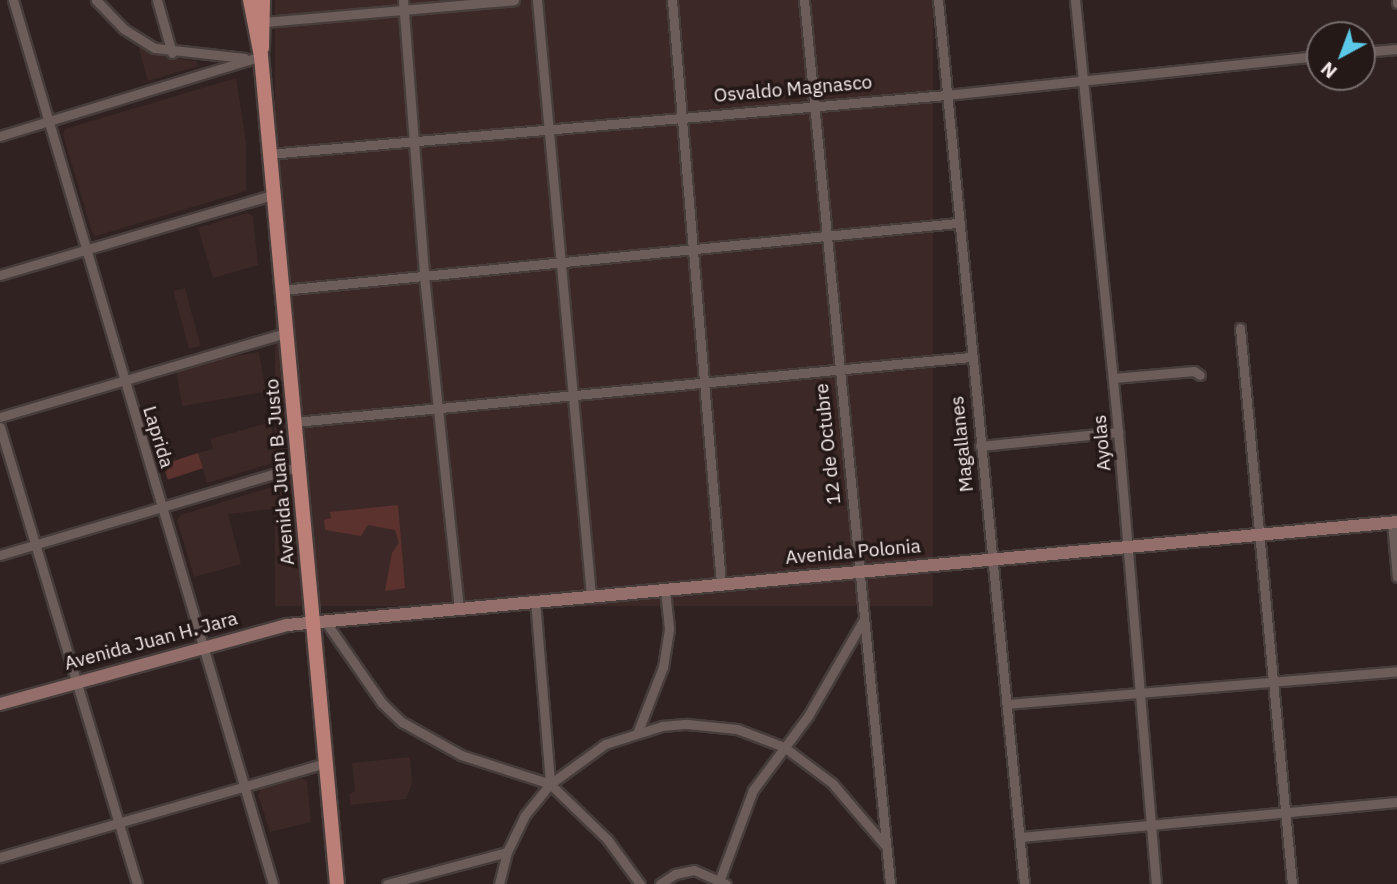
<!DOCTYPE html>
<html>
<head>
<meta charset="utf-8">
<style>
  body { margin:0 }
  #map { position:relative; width:1397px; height:884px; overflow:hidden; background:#2f2221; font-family:"IBM Plex Sans",sans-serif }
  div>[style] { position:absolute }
  .built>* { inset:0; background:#3c2826; transform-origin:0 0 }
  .green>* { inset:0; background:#5c322e; transform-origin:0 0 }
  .roads { filter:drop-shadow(2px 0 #473d3b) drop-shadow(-2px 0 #473d3b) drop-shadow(0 2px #473d3b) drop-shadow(0 -2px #473d3b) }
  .minor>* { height:9px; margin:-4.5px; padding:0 4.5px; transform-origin:4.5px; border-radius:4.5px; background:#6c5d5b }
  .secondary>* { height:12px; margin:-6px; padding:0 6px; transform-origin:6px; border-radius:6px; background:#936e6a }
  .primary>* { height:14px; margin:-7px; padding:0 7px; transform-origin:7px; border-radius:7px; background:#bb7f78 }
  span { translate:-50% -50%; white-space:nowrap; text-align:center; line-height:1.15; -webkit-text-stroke:7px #251918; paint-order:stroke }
  .street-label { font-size:19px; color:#f3eae9 }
  .north { position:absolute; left:1306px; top:21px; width:70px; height:70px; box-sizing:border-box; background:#251918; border:2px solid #776d6c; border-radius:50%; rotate:221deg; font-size:19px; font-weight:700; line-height:28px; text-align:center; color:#f3eae9 }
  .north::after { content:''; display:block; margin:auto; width:24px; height:32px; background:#5ac8e6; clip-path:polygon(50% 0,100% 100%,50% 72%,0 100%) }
</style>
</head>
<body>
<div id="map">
  <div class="built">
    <i style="left:275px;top:0;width:658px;height:606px"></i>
    <i style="clip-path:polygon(138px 45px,166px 57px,197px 61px,198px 66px,148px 81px)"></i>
    <i style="clip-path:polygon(236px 78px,246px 142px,246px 191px,96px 236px,92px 232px,63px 135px,65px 129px)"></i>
    <i style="clip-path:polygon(247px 213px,253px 216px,258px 265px,213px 278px,198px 228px)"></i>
    <i style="left:185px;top:288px;width:60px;height:12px;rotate:75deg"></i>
    <i style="left:259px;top:352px;width:40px;height:85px;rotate:80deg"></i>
    <i style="clip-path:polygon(271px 422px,276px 462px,207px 483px,198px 453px,213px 449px,210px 439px)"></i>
    <i style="clip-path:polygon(275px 486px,280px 489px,282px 508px,228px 514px,241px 564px,194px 577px,177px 520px,181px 515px)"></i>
    <i style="clip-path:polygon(410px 757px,412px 784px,406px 799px,350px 805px,350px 793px,355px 792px,352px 763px)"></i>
    <i style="clip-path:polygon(301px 778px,307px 781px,311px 822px,270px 832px,258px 795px,261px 789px)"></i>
  </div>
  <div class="green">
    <i style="left:198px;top:453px;width:16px;height:37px;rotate:72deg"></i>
    <i style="clip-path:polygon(398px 505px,405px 588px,385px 591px,392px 553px,399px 543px,395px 530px,368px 525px,361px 536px,325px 530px,324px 520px,331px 518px,330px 512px)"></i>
  </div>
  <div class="roads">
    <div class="minor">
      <i style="left:13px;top:0;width:921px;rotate:73.61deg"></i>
      <i style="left:96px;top:0;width:40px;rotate:46deg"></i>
      <i style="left:124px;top:29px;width:36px;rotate:32deg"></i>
      <i style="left:155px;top:48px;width:90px;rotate:6.4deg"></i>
      <i style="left:157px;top:0;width:55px;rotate:74.2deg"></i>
      <i style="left:403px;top:0;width:277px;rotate:85.6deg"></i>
      <i style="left:424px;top:276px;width:334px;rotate:84deg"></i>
      <i style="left:537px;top:0;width:598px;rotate:84.82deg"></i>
      <i style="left:672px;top:0;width:586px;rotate:85.2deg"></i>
      <i style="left:804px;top:0;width:888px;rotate:84.44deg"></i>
      <i style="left:938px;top:0;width:888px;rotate:84.44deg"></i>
      <i style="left:1075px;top:0;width:434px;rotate:84.3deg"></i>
      <i style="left:1118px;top:432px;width:454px;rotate:85.2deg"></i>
      <i style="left:1397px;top:0;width:3px;rotate:90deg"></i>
      <i style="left:265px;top:22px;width:250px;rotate:-5deg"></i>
      <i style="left:1362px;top:52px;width:35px;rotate:-5deg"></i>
      <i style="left:0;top:136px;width:273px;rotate:-17deg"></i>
      <i style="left:268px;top:154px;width:681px;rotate:-4.97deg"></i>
      <i style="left:946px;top:95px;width:376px;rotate:-6deg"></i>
      <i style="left:0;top:275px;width:284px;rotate:-16.4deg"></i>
      <i style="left:282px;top:290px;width:678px;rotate:-5.67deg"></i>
      <i style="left:1240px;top:328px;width:558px;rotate:84.66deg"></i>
      <i style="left:1113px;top:378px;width:81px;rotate:-4.9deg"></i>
      <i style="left:1194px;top:371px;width:7px;rotate:34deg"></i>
      <i style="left:0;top:417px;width:298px;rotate:-16.4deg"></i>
      <i style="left:295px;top:422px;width:678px;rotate:-5.5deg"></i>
      <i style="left:0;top:427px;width:477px;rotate:73.3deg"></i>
      <i style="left:980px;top:446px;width:139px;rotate:-5.8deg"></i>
      <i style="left:1392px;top:522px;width:55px;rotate:84.8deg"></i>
      <i style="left:0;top:555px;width:313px;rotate:-16.5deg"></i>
      <i style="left:535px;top:600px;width:185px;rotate:85.3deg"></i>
      <i style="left:325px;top:621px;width:100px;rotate:55.2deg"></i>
      <i style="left:382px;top:703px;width:28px;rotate:44deg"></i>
      <i style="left:402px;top:722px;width:68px;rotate:29.2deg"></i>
      <i style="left:461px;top:755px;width:94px;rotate:18deg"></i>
      <i style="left:550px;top:784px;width:79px;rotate:44deg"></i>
      <i style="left:607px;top:839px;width:56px;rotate:53.7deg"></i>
      <i style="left:1007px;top:704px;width:391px;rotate:-4.8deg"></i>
      <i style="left:638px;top:731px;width:69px;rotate:-68.7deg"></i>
      <i style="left:663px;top:667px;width:39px;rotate:-81deg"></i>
      <i style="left:669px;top:628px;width:39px;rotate:-96deg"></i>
      <i style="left:1020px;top:837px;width:379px;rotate:-5.3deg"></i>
      <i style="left:0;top:857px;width:338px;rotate:-16.1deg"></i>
      <i style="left:720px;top:879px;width:95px;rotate:-69.7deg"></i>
      <i style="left:753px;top:790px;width:92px;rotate:-53.4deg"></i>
      <i style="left:808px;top:716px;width:112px;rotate:-60deg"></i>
      <i style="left:387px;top:884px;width:124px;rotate:-14.9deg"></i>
      <i style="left:499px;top:884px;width:33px;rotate:-76deg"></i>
      <i style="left:507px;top:852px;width:41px;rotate:-64.1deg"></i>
      <i style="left:525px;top:815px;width:40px;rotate:-51deg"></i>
      <i style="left:550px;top:784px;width:68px;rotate:-36deg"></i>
      <i style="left:605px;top:744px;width:60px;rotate:-17.5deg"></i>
      <i style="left:662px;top:726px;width:25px;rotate:-5deg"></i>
      <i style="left:687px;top:724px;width:50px;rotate:5.7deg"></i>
      <i style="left:737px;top:729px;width:50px;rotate:21deg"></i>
      <i style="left:784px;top:747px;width:60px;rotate:36.9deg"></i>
      <i style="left:832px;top:783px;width:82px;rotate:49.5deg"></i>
      <i style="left:660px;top:884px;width:18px;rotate:-34deg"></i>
      <i style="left:675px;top:874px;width:19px;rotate:-12deg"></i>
      <i style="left:694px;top:870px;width:35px;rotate:24deg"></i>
    </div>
    <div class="secondary">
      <i style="left:0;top:704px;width:298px;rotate:-15.4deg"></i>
      <i style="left:287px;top:625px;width:1115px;rotate:-5.3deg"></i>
    </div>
    <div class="primary">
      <i style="left:250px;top:0;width:57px;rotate:78.9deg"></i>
      <i style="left:261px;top:56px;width:831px;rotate:84.76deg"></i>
      <i style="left:262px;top:48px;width:48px;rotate:-88.8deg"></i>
    </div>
  </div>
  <div class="street-label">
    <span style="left:793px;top:89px;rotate:-5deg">Osvaldo Magnasco</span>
    <span style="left:158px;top:437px;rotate:73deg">Laprida</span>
    <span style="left:1102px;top:443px;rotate:-95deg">Ayolas</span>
    <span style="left:828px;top:444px;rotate:-96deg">12 de Octubre</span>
    <span style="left:962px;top:444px;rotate:-96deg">Magallanes</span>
    <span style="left:280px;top:472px;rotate:-95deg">Avenida Juan B. Justo</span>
    <span style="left:853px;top:552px;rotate:-5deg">Avenida Polonia</span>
    <span style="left:151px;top:641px;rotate:-15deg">Avenida Juan H. Jara</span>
  </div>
  <div class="north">N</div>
</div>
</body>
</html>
